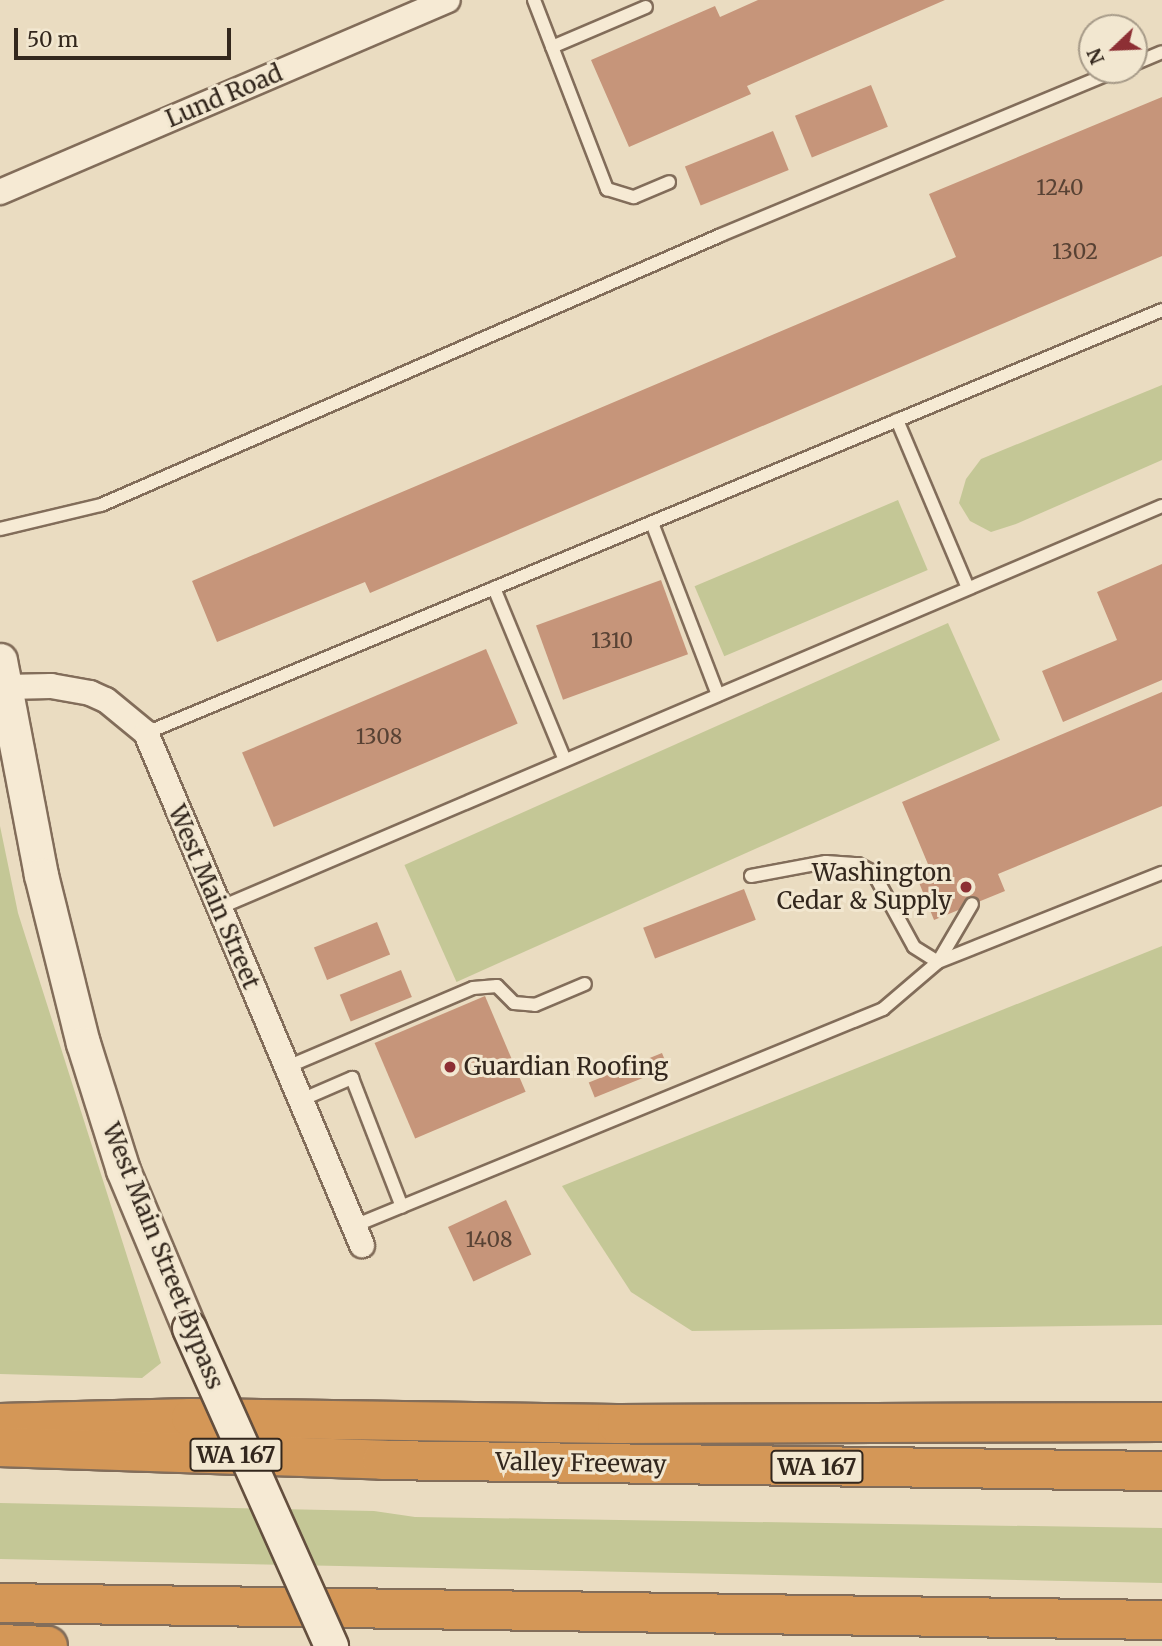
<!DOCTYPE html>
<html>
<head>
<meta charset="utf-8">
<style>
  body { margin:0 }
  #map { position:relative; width:1162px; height:1646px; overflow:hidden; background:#eadcc1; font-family:Merriweather,serif }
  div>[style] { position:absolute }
  .green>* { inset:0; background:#c4c796; transform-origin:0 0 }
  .building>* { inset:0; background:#c6957a; transform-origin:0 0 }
  .roads { filter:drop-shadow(2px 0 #826d5a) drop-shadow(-2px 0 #826d5a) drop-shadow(0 2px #826d5a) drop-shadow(0 -2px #826d5a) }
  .service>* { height:12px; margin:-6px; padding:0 6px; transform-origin:6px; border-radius:6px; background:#f6ead4 }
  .minor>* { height:24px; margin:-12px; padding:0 12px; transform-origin:12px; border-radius:12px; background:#f6ead4 }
  .secondary>* { height:33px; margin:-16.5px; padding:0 16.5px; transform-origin:16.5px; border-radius:16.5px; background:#f6ead4 }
  .motorway>* { height:38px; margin:-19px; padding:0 19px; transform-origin:19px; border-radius:19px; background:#d49757 }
  .bridges { filter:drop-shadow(2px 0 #644f3e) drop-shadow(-2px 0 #644f3e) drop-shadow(0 2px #644f3e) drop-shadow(0 -2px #644f3e) }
  .secondary-bridge>* { height:33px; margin:-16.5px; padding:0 16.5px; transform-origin:16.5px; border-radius:16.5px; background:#f6ead4 }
  .dots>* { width:19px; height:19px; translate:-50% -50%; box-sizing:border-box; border:4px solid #f2e7d0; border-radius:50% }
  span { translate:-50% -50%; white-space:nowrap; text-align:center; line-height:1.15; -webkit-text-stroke:6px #f2e7d0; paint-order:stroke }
  .number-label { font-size:21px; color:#584234 }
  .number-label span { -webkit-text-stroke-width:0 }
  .shield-label span { padding:2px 5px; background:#f2e7d0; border:2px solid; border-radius:5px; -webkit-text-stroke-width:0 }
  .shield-label { font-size:23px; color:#33271d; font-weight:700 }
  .street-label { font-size:24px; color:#33271d }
  .poi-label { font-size:24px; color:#33271d }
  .right { translate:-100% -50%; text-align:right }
  .left { translate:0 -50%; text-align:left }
  .north { position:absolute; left:1078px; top:14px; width:70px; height:70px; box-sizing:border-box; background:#f2e7d0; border:2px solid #a69a88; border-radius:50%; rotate:247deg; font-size:19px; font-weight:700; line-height:28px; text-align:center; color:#33271d }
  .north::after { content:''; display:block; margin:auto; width:24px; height:32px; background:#8d2f34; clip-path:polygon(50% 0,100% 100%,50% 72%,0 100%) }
  .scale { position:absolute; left:14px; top:28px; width:217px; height:32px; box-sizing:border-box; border:4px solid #33271d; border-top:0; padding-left:9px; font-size:21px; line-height:24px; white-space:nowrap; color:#33271d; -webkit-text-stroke:5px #f2e7d0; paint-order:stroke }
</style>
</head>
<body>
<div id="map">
  <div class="green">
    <i style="clip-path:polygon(1162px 385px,1162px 460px,1016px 524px,991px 532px,970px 521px,959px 503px,966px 479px,981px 459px)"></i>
    <i style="left:898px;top:500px;width:76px;height:221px;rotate:67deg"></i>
    <i style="left:948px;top:623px;width:128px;height:595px;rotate:66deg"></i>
    <i style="clip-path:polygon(0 826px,18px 913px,161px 1363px,142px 1378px,0 1374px)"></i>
    <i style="clip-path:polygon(1162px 946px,1162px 1325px,692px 1331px,631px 1292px,562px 1186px)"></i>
    <i style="clip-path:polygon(0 1503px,374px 1511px,415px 1517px,1162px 1528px,1162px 1583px,0 1559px)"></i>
  </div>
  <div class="building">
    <i style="clip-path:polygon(758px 0,945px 0,747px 86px,751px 94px,629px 147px,591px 60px,715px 6px,720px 17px)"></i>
    <i style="left:871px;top:85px;width:45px;height:82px;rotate:68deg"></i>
    <i style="clip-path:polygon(1162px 97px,1162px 256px,370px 593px,365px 582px,217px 642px,192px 581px,956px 257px,929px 194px)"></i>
    <i style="left:773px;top:131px;width:42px;height:95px;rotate:68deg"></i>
    <i style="clip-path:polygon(1162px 564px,1162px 680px,1063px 722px,1042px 671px,1117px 640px,1097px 592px)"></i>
    <i style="left:661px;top:580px;width:79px;height:133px;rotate:70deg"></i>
    <i style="left:486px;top:649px;width:81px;height:265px;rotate:67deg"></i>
    <i style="clip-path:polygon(1162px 692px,1162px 806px,998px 874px,1005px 891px,934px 920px,916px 875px,930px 869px,902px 802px)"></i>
    <i style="left:744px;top:889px;width:33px;height:108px;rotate:69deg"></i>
    <i style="left:377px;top:922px;width:35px;height:68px;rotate:68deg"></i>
    <i style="left:401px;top:970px;width:29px;height:66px;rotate:68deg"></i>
    <i style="left:485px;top:996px;width:104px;height:120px;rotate:67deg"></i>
    <i style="left:662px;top:1053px;width:16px;height:79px;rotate:68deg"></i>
    <i style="left:506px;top:1200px;width:60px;height:64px;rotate:65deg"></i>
  </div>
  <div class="roads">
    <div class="service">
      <i style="left:534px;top:0;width:203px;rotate:68.9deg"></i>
      <i style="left:607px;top:189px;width:28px;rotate:17deg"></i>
      <i style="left:634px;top:197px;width:38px;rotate:-23deg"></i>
      <i style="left:552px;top:47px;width:102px;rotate:-23.1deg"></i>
      <i style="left:1134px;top:64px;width:30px;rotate:-23deg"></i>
      <i style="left:897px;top:420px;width:182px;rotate:67.1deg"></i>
      <i style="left:652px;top:523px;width:184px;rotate:69deg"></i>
      <i style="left:0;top:529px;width:104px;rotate:-13.4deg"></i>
      <i style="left:101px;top:505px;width:676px;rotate:-23.53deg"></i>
      <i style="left:721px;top:235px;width:430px;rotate:-22.6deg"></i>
      <i style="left:494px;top:588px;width:186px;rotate:67.6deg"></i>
      <i style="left:146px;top:733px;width:1101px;rotate:-22.6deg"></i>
      <i style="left:751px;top:876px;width:76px;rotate:-10.6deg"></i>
      <i style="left:826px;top:862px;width:32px;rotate:4deg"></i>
      <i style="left:858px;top:864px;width:17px;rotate:28deg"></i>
      <i style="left:873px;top:872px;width:85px;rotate:61.3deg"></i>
      <i style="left:914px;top:947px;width:28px;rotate:32deg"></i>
      <i style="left:938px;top:962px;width:241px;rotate:-21.7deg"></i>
      <i style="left:219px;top:908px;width:1025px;rotate:-23.09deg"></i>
      <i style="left:287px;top:1067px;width:202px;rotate:-23deg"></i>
      <i style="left:473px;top:988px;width:24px;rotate:-5deg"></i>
      <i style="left:497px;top:986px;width:24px;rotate:45deg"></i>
      <i style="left:514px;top:1003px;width:21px;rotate:5deg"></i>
      <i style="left:535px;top:1005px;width:54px;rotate:-22.8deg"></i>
      <i style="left:301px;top:1100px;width:56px;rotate:-23.3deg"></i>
      <i style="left:352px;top:1078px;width:138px;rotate:68.8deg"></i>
      <i style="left:354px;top:1226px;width:572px;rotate:-22.3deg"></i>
      <i style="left:883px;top:1009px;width:72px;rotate:-40.5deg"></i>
      <i style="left:938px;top:962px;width:67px;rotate:-59.6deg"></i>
    </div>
    <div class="minor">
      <i style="left:0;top:192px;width:487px;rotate:-23.2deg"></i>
      <i style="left:6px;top:687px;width:45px;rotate:-1.3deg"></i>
      <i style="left:51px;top:686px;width:40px;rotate:10deg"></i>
      <i style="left:90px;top:693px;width:17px;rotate:24deg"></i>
      <i style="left:106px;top:700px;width:52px;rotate:39.5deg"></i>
      <i style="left:146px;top:733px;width:556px;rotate:67.13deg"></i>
    </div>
    <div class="secondary">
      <i style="left:0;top:660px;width:219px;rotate:79.2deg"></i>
      <i style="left:41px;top:875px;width:173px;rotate:76deg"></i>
      <i style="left:83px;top:1043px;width:133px;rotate:72.5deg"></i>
      <i style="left:123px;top:1170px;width:171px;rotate:67.3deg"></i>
    </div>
    <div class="motorway">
      <i style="left:0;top:1423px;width:191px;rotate:-1.5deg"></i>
      <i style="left:191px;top:1418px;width:426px;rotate:0.8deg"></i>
      <i style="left:617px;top:1424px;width:545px;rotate:-0.21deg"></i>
      <i style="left:0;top:1447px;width:382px;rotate:1.9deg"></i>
      <i style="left:382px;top:1460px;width:780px;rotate:0.81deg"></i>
      <i style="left:0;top:1603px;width:1162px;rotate:0.84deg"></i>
      <i style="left:0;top:1644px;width:48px;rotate:2.4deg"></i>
    </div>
  </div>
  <div class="bridges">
    <div class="secondary-bridge">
      <i style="left:189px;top:1328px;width:348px;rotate:65.9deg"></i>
    </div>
  </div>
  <div class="dots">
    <i style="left:966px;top:887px;background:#8d2f34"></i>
    <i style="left:450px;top:1067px;background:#8d2f34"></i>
  </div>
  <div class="number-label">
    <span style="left:1060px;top:188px">1240</span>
    <span style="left:1075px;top:252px">1302</span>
    <span style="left:612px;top:641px">1310</span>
    <span style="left:379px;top:737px">1308</span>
    <span style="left:489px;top:1240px">1408</span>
  </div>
  <div class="shield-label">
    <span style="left:236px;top:1455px">WA 167</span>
    <span style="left:817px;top:1467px">WA 167</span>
  </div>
  <div class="street-label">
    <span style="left:224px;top:96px;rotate:-23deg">Lund Road</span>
    <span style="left:214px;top:897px;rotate:67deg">West Main Street</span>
    <span style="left:163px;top:1256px;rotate:68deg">West Main Street Bypass</span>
    <span style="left:581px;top:1463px;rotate:1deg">Valley Freeway</span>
  </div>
  <div class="poi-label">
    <span class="right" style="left:952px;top:887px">Washington<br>Cedar &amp; Supply</span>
    <span class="left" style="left:464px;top:1067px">Guardian Roofing</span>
  </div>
  <div class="north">N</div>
  <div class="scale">50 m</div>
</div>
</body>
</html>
